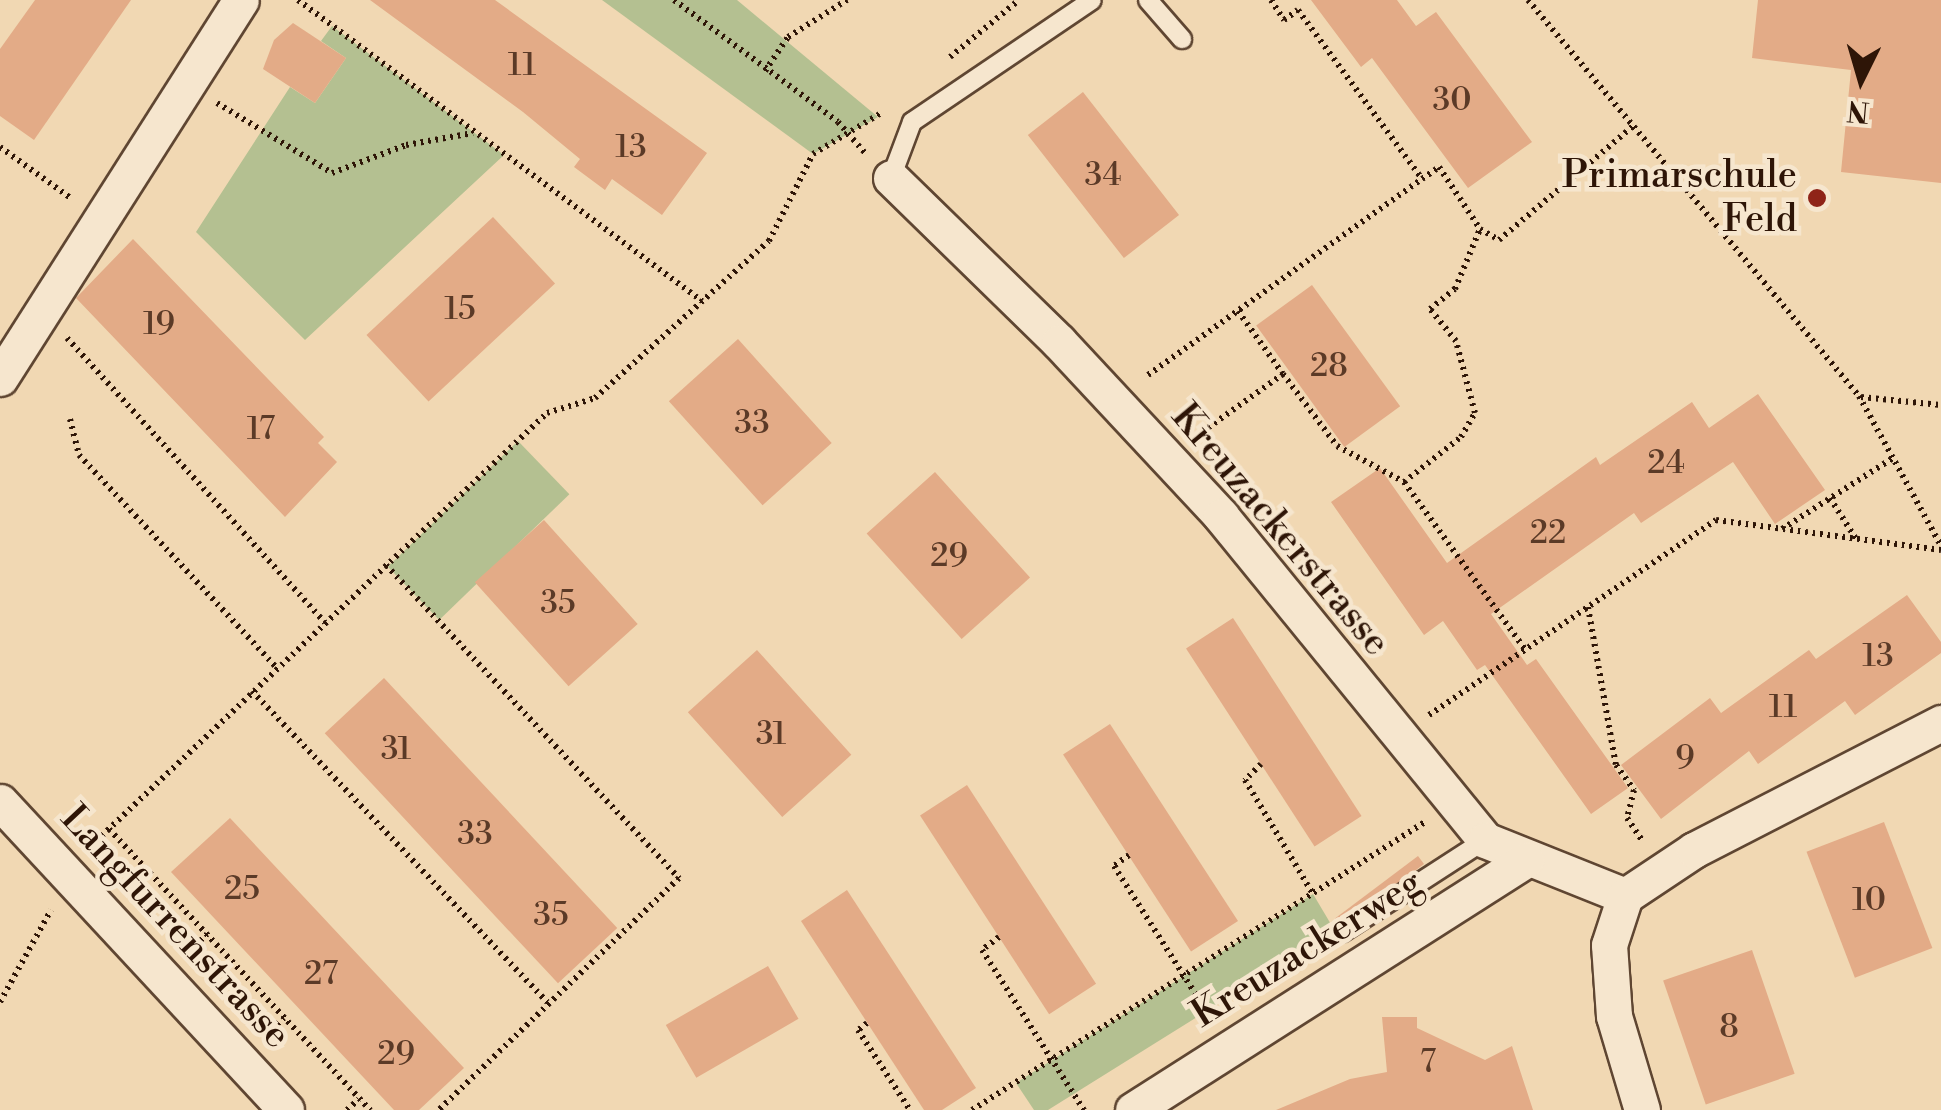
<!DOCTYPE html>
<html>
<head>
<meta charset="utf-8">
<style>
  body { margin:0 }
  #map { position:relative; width:1941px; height:1110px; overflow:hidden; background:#f1d8b3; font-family:"Libre Bodoni",serif }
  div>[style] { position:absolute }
  .green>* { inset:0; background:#b4c091; transform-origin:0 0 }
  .building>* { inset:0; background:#e3ab87; transform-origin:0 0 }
  .path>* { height:6px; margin-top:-3px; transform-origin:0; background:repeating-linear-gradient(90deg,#2e1507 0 2.5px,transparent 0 7.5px) }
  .roads { filter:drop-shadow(2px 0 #5f4632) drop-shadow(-2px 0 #5f4632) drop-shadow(0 2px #5f4632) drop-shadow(0 -2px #5f4632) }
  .lane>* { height:18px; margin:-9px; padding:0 9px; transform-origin:9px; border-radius:9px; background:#f6e6ce }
  .street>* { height:35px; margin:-17.5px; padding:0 17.5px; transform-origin:17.5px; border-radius:17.5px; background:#f6e6ce }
  .dots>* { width:28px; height:28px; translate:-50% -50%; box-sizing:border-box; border:5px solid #f6e6ce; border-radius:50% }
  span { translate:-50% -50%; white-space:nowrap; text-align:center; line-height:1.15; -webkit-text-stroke:9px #f6e6ce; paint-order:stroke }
  .number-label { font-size:32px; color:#5b3a27 }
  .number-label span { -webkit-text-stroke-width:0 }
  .poi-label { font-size:38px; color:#2e1507 }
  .right { translate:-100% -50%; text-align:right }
  .street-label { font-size:38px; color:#2e1507 }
  .north { position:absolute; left:1811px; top:30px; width:100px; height:100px; -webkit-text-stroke:8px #f6e6ce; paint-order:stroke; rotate:185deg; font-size:28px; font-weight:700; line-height:40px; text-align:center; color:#2e1507 }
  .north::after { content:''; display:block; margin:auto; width:35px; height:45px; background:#2e1507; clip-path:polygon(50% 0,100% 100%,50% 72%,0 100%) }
</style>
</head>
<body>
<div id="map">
  <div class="green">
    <i style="clip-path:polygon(602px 0,737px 0,878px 117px,813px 154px)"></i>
    <i style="clip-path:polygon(332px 26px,504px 155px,305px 340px,196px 232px,290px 87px,315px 103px,346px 58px,321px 41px)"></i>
    <i style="left:518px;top:441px;width:74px;height:181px;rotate:46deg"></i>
    <i style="clip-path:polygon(1313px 894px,1335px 931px,1048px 1110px,1034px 1110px,1016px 1083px)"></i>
  </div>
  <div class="building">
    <i style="clip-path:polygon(35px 0,131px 0,34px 140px,0 116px,0 49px)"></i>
    <i style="clip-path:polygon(370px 0,495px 0,707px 153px,662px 215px,612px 179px,605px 190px,574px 167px,580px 159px,523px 112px)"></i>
    <i style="clip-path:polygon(1311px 0,1397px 0,1416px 26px,1436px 12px,1532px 142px,1468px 188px,1372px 58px,1361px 67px)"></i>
    <i style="clip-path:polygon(1758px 0,1941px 0,1941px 183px,1841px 172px,1851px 70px,1752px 58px)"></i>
    <i style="clip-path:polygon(293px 23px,346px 58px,315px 103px,263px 69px,274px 40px)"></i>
    <i style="left:1083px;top:92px;width:156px;height:70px;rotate:52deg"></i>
    <i style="left:493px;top:217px;width:91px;height:173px;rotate:47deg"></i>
    <i style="clip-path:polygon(133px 239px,324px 437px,318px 443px,337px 462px,285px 517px,76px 298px)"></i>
    <i style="left:1312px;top:285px;width:150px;height:69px;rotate:54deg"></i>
    <i style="left:738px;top:339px;width:140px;height:93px;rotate:48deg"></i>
    <i style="clip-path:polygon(1758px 394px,1825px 490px,1775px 524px,1733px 462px,1641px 523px,1634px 513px,1491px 614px,1527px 665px,1536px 659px,1628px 788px,1591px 814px,1485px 665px,1477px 670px,1443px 621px,1424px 635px,1331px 502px,1380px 468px,1447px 563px,1596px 457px,1600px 465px,1692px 402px,1709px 428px)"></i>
    <i style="left:935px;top:472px;width:142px;height:92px;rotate:48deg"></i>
    <i style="left:544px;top:520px;width:140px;height:93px;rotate:48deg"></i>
    <i style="clip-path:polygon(1907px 595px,1941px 642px,1941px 653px,1855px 715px,1845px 701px,1758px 764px,1749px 751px,1661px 819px,1621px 765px,1710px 698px,1721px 713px,1809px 650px,1816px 659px)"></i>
    <i style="left:1233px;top:618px;width:236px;height:56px;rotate:57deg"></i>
    <i style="left:757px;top:650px;width:141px;height:93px;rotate:48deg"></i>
    <i style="left:384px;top:678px;width:342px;height:81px;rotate:47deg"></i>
    <i style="left:1110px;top:724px;width:235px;height:56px;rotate:57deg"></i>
    <i style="left:967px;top:785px;width:237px;height:56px;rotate:57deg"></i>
    <i style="clip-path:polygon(230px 818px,464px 1068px,419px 1110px,394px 1110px,171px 872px)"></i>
    <i style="left:1884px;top:822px;width:135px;height:83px;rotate:69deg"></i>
    <i style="left:1418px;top:856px;width:10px;height:104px;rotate:53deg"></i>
    <i style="clip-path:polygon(847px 890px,976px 1088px,942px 1110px,924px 1110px,801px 921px)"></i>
    <i style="left:1752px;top:950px;width:131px;height:94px;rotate:71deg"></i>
    <i style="left:768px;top:966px;width:61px;height:118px;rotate:60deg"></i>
    <i style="clip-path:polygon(1382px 1017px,1417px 1017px,1417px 1028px,1485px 1060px,1512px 1046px,1533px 1110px,1276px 1110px,1350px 1079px,1387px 1072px)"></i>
  </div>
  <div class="path">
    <i style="left:298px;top:0;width:504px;rotate:36.69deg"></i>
    <i style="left:674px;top:0;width:204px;rotate:36.6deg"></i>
    <i style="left:838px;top:122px;width:41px;rotate:48.9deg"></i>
    <i style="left:1271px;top:0;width:24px;rotate:57deg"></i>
    <i style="left:1284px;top:20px;width:17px;rotate:-36deg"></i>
    <i style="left:1298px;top:10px;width:210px;rotate:53.7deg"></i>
    <i style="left:1422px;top:179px;width:21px;rotate:-35deg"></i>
    <i style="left:1439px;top:167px;width:74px;rotate:56.5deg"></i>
    <i style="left:1528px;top:0;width:516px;rotate:50.11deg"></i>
    <i style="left:1859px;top:396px;width:171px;rotate:61.3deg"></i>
    <i style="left:950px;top:57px;width:89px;rotate:-39.6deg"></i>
    <i style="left:765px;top:71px;width:41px;rotate:-55.9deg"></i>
    <i style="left:788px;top:37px;width:70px;rotate:-32.1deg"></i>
    <i style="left:217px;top:103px;width:135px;rotate:31.3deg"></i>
    <i style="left:332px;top:173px;width:79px;rotate:-20.7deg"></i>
    <i style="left:406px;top:145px;width:68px;rotate:-10.2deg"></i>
    <i style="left:0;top:147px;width:89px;rotate:35.8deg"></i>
    <i style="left:1238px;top:311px;width:77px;rotate:54.5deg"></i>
    <i style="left:67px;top:338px;width:384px;rotate:47.8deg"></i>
    <i style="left:1148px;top:375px;width:337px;rotate:-35.6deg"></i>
    <i style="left:1861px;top:397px;width:80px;rotate:5.7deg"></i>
    <i style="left:70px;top:419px;width:37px;rotate:76deg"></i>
    <i style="left:79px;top:455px;width:291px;rotate:47.1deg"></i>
    <i style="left:1202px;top:432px;width:100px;rotate:-35.6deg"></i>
    <i style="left:1283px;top:374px;width:90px;rotate:53.1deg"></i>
    <i style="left:1337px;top:446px;width:76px;rotate:28.2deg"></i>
    <i style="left:1404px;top:482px;width:73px;rotate:-38.3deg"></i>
    <i style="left:1461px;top:437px;width:28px;rotate:-60deg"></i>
    <i style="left:1475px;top:413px;width:74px;rotate:-104.8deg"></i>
    <i style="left:1456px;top:341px;width:41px;rotate:-129.1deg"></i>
    <i style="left:1430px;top:309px;width:32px;rotate:-39deg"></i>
    <i style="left:1455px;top:289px;width:65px;rotate:-67.4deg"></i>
    <i style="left:1480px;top:229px;width:22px;rotate:30deg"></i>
    <i style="left:1499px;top:240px;width:176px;rotate:-40.4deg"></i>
    <i style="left:1404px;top:482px;width:206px;rotate:54.1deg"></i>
    <i style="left:1830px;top:498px;width:49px;rotate:57.6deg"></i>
    <i style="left:1782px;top:529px;width:132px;rotate:-32.6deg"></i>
    <i style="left:386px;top:565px;width:429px;rotate:46.9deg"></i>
    <i style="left:679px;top:878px;width:334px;rotate:136deg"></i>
    <i style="left:1588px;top:607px;width:160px;rotate:80deg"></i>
    <i style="left:1616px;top:765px;width:31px;rotate:54deg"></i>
    <i style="left:1634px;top:790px;width:29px;rotate:104deg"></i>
    <i style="left:1627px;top:818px;width:29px;rotate:56deg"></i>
    <i style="left:252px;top:691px;width:429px;rotate:46.5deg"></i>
    <i style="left:1429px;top:715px;width:347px;rotate:-34.2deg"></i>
    <i style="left:1716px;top:520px;width:227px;rotate:7.6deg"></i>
    <i style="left:1261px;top:764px;width:23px;rotate:135deg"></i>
    <i style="left:1245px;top:780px;width:133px;rotate:59.2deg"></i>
    <i style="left:109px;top:829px;width:384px;rotate:47.1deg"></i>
    <i style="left:91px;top:846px;width:629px;rotate:-43.52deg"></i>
    <i style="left:547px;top:413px;width:50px;rotate:-17.4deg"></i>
    <i style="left:595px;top:398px;width:234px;rotate:-42.1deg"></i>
    <i style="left:769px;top:241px;width:97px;rotate:-63.2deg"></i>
    <i style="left:813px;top:154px;width:82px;rotate:-31deg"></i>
    <i style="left:1129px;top:855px;width:19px;rotate:144deg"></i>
    <i style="left:1114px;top:866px;width:180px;rotate:57.5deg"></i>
    <i style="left:999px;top:937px;width:21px;rotate:143deg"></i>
    <i style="left:982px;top:950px;width:190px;rotate:57.5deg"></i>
    <i style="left:190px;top:951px;width:24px;rotate:-45deg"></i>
    <i style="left:0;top:1002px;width:105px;rotate:-61deg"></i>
    <i style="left:867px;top:1023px;width:11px;rotate:142deg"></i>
    <i style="left:858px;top:1030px;width:95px;rotate:57deg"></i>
    <i style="left:266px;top:1034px;width:24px;rotate:-42deg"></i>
    <i style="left:347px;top:1110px;width:16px;rotate:-43deg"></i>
    <i style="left:972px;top:1110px;width:537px;rotate:-32.45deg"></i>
  </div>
  <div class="roads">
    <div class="lane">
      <i style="left:1148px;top:0;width:52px;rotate:48.9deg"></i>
      <i style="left:891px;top:178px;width:60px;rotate:-69.4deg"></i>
      <i style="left:912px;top:122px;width:217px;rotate:-34.1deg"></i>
      <i style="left:1343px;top:932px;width:169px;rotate:-32.9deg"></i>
    </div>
    <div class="street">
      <i style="left:891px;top:178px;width:235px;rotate:44.3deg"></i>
      <i style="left:1059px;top:342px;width:238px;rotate:47deg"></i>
      <i style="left:1221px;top:516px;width:418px;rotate:50.8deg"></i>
      <i style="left:1485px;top:840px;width:151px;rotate:21.8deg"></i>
      <i style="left:0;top:378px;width:448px;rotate:-57.5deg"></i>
      <i style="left:0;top:802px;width:420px;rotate:47.1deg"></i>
      <i style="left:1133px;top:1110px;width:466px;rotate:-32.5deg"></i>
      <i style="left:1642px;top:1110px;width:98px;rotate:-106.6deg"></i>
      <i style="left:1614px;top:1016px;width:71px;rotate:-94deg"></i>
      <i style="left:1609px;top:945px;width:52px;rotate:-71.9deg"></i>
      <i style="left:1625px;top:896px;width:83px;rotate:-33.7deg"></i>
      <i style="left:1694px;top:850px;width:278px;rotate:-27.2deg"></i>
    </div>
  </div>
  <div class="dots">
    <i style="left:1817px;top:198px;background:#8f2418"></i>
  </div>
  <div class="number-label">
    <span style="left:522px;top:65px">11</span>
    <span style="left:1452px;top:100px">30</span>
    <span style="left:631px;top:147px">13</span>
    <span style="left:1103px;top:175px">34</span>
    <span style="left:460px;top:309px">15</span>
    <span style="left:159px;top:324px">19</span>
    <span style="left:1329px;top:366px">28</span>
    <span style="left:752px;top:423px">33</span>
    <span style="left:261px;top:429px">17</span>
    <span style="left:1666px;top:463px">24</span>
    <span style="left:1548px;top:533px">22</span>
    <span style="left:949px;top:556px">29</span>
    <span style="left:558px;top:603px">35</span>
    <span style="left:1878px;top:656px">13</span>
    <span style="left:1783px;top:707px">11</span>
    <span style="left:771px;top:734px">31</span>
    <span style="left:396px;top:749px">31</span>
    <span style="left:1685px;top:758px">9</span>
    <span style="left:475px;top:834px">33</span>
    <span style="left:242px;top:889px">25</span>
    <span style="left:1869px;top:900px">10</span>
    <span style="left:551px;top:915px">35</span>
    <span style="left:321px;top:974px">27</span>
    <span style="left:1729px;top:1027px">8</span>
    <span style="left:396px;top:1054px">29</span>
    <span style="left:1428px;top:1062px">7</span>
  </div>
  <div class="poi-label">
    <span class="right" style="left:1797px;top:198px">Primarschule<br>Feld</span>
  </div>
  <div class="street-label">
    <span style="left:1280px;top:530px;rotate:50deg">Kreuzackerstrasse</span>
    <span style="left:175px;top:927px;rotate:47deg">Langfurrenstrasse</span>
    <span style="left:1307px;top:949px;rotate:-32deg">Kreuzackerweg</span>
  </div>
  <div class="north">N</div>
</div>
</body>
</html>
